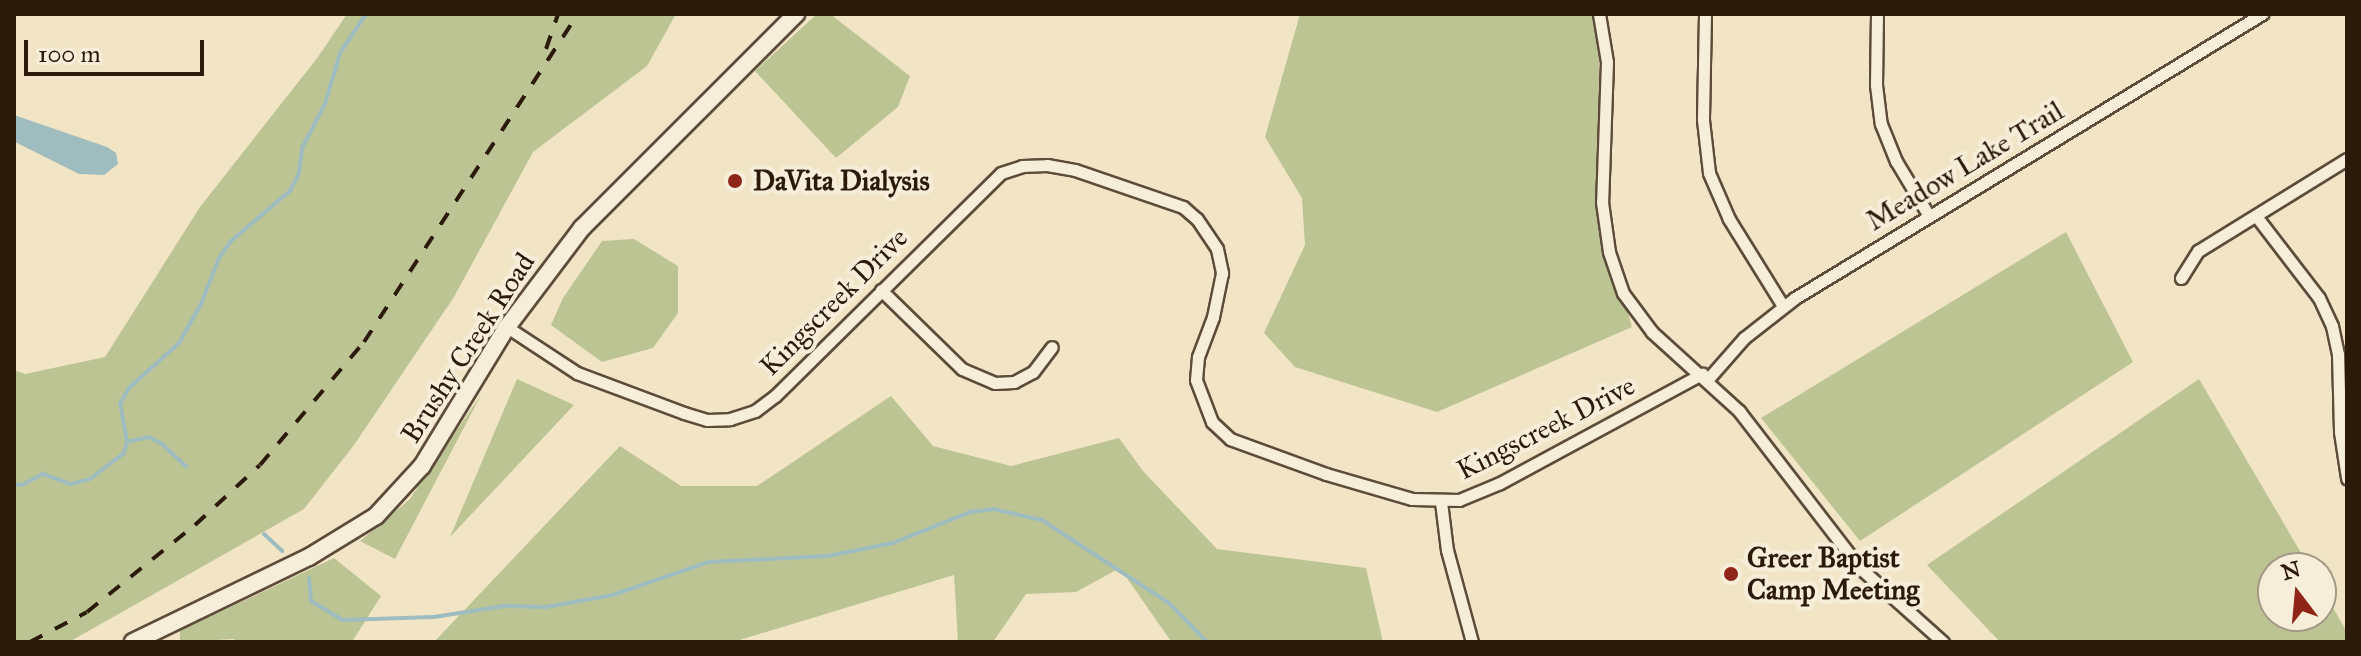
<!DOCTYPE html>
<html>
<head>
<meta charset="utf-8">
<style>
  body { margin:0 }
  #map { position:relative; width:2361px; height:656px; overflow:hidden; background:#f2e5c6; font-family:"IM FELL Great Primer",serif }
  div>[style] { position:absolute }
  .green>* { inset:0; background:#bcc494 }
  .water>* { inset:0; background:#9fbcbf }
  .stream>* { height:4px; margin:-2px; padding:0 2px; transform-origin:2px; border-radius:2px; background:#9fbcbf }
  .roads { filter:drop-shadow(2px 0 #5d4c39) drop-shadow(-2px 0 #5d4c39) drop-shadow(0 2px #5d4c39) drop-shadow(0 -2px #5d4c39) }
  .street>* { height:11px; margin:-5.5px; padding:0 5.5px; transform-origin:5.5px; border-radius:5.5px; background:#f7eeda }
  .secondary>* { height:16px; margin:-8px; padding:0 8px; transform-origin:8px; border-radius:8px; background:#f7eeda }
  .rail>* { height:4px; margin-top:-2px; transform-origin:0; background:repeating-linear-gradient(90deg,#2b190a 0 14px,transparent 0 28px) }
  .dots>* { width:22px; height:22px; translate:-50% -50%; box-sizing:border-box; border:4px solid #f7eeda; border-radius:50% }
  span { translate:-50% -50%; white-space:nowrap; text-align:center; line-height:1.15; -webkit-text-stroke:8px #f7eeda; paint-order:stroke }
  .street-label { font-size:28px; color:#2b190a }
  .poi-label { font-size:28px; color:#2b190a; font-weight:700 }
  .left { translate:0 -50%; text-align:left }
  .frame { position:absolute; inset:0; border:16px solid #2b190a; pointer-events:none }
  .north { position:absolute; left:2257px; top:552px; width:80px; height:80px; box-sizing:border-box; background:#f7eeda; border:2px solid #a59987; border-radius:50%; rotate:344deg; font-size:22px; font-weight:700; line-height:32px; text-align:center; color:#2b190a }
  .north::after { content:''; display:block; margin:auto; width:28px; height:36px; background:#8f2418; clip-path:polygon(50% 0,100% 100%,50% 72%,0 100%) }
  .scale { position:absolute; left:24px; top:40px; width:180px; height:36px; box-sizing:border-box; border:4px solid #2b190a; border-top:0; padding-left:10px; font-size:24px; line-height:28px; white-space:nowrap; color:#2b190a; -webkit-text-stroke:6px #f7eeda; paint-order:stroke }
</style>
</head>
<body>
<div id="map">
  <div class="green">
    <i style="clip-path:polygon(347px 14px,676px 14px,647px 66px,533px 152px,454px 297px,354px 445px,304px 509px,69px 642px,14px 642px,14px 370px,25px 374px,105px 357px,200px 207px,318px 57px)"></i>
    <i style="clip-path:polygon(817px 14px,830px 14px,910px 76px,898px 107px,836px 158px,755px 71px)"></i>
    <i style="clip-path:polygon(1300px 14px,1599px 14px,1600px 215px,1632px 327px,1437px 412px,1295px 367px,1264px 333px,1305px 245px,1302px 198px,1265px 137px)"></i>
    <i style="clip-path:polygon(2066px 232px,2133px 362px,1860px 541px,1761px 418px)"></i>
    <i style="clip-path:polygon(634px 239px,678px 266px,678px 313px,653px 348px,602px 362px,551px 325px,563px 298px,602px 241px)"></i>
    <i style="clip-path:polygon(517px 379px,574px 405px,450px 537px)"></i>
    <i style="clip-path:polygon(2199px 379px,2310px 568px,2273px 568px,2273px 616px,2321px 616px,2321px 587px,2347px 632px,2347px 642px,2000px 642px,1927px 565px)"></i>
    <i style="clip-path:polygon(481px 395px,395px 559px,360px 541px,409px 500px)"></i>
    <i style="clip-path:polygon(891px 396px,933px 446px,1011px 466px,1119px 438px,1143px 471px,1217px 549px,1366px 568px,1383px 642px,1168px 642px,1170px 640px,1120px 568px,1076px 592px,1026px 594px,993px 642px,958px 642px,954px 575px,733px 642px,434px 642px,620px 446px,681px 486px,757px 486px)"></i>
    <i style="clip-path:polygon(334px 558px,381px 596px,352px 642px,235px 642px,234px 639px,180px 642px,180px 631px)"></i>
  </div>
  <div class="water">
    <i style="clip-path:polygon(14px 115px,107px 147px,116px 153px,118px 164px,104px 175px,79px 174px,15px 142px)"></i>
  </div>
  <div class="stream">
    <i style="left:127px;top:442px;width:22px;rotate:-13deg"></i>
    <i style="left:148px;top:437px;width:14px;rotate:25deg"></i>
    <i style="left:161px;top:443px;width:34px;rotate:43deg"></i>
    <i style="left:14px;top:484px;width:8px;rotate:7deg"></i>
    <i style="left:22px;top:485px;width:24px;rotate:-28deg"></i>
    <i style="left:43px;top:474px;width:30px;rotate:20deg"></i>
    <i style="left:71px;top:484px;width:20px;rotate:-15deg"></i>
    <i style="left:90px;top:479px;width:43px;rotate:-37.4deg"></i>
    <i style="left:124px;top:453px;width:11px;rotate:-75deg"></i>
    <i style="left:127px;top:442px;width:39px;rotate:-100deg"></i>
    <i style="left:120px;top:404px;width:18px;rotate:-61deg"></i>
    <i style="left:129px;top:388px;width:67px;rotate:-42deg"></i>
    <i style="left:179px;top:343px;width:45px;rotate:-60.6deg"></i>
    <i style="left:201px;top:304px;width:49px;rotate:-68.6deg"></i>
    <i style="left:219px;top:258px;width:21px;rotate:-55deg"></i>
    <i style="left:231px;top:241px;width:77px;rotate:-40.3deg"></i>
    <i style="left:290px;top:191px;width:20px;rotate:-63deg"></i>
    <i style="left:299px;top:173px;width:25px;rotate:-83deg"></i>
    <i style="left:302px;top:148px;width:50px;rotate:-62.4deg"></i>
    <i style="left:325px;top:104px;width:53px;rotate:-73.6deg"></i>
    <i style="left:340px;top:53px;width:47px;rotate:-56.3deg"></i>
    <i style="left:264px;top:534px;width:25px;rotate:43deg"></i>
    <i style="left:309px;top:578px;width:23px;rotate:85deg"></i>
    <i style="left:311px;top:601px;width:37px;rotate:31deg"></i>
    <i style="left:343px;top:620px;width:91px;rotate:-1.9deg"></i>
    <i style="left:434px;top:617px;width:71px;rotate:-8.9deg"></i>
    <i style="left:504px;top:606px;width:42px;rotate:1.4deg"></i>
    <i style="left:546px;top:607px;width:68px;rotate:-10.2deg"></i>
    <i style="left:613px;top:595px;width:101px;rotate:-19.2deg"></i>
    <i style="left:708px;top:562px;width:120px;rotate:-2.9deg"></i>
    <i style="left:828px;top:556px;width:66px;rotate:-11.3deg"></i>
    <i style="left:893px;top:543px;width:83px;rotate:-21.9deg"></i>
    <i style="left:970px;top:512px;width:23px;rotate:-7deg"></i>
    <i style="left:993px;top:509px;width:50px;rotate:12.7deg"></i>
    <i style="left:1042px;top:520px;width:152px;rotate:33.2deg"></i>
    <i style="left:1169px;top:603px;width:54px;rotate:45.7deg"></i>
  </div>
  <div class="roads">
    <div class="street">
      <i style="left:1599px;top:14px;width:49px;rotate:80.5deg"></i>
      <i style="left:1607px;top:62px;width:140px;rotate:92deg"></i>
      <i style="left:1602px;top:202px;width:50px;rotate:82deg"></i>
      <i style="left:1609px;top:252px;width:43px;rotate:71.1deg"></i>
      <i style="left:1623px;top:293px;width:49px;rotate:53.4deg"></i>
      <i style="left:1652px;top:332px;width:118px;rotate:42.2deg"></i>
      <i style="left:1739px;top:411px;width:197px;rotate:52.4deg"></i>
      <i style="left:1859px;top:567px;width:113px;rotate:41.8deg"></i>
      <i style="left:1705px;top:14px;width:106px;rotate:91.1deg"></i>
      <i style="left:1703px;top:120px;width:53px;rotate:83.5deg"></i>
      <i style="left:1709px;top:173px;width:50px;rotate:66.5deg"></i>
      <i style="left:1729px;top:219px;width:102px;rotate:58.2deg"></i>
      <i style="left:1877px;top:14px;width:71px;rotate:90.8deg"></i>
      <i style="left:1876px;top:85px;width:39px;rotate:83deg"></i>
      <i style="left:1881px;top:124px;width:40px;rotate:68deg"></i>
      <i style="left:1896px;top:161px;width:64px;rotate:59deg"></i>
      <i style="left:2256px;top:216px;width:103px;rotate:52.5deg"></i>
      <i style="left:2319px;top:298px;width:31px;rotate:65deg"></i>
      <i style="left:2332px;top:326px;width:29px;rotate:78deg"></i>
      <i style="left:2338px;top:354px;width:78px;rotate:88.5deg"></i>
      <i style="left:2340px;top:432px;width:47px;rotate:81.3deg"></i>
      <i style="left:2181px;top:278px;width:32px;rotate:-58deg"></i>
      <i style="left:2198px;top:251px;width:175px;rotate:-31.7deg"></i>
      <i style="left:881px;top:290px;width:113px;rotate:44.3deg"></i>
      <i style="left:962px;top:369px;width:36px;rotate:23deg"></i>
      <i style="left:995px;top:383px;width:19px;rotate:-3deg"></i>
      <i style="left:1014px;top:382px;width:21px;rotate:-28deg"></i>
      <i style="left:1033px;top:372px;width:31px;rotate:-53deg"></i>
      <i style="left:507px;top:327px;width:84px;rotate:33.3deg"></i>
      <i style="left:577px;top:373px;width:114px;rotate:20.5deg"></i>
      <i style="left:684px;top:413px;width:24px;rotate:17deg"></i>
      <i style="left:707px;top:420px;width:23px;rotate:-2deg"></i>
      <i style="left:730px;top:419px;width:26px;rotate:-18deg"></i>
      <i style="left:755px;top:411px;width:25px;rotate:-37deg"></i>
      <i style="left:775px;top:396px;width:317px;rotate:-44.6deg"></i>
      <i style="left:1001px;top:173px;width:22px;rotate:-18deg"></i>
      <i style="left:1022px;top:166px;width:25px;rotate:-2deg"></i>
      <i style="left:1047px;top:165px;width:28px;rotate:10deg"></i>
      <i style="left:1075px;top:170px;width:114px;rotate:18.9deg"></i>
      <i style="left:1183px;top:207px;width:18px;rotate:41deg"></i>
      <i style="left:1197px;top:219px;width:36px;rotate:56deg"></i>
      <i style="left:1217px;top:249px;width:25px;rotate:78deg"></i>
      <i style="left:1222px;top:273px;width:45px;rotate:101.6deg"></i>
      <i style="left:1213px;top:317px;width:43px;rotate:110.6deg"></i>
      <i style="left:1198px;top:357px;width:23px;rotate:95deg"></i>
      <i style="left:1196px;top:380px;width:45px;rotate:69.1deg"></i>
      <i style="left:1212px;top:422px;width:25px;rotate:43deg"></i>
      <i style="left:1230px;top:439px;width:102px;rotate:20deg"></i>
      <i style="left:1326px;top:474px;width:90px;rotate:16.2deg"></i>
      <i style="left:1412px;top:499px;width:47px;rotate:1.2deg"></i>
      <i style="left:1459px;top:500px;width:44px;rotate:-22.5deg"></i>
      <i style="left:1500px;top:483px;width:230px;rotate:-28.4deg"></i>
      <i style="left:1708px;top:379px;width:55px;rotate:-48.7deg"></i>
      <i style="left:1744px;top:338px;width:65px;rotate:-38.1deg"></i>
      <i style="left:1795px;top:298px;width:547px;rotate:-31.31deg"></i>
      <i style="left:1441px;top:502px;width:48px;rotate:82.9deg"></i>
      <i style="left:1447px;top:550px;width:95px;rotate:74.8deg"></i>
    </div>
    <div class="secondary">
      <i style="left:133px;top:642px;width:195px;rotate:-25.8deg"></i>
      <i style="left:309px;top:557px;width:79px;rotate:-31.5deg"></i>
      <i style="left:376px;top:516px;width:68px;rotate:-47.4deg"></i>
      <i style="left:422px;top:466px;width:163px;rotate:-58.6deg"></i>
      <i style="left:507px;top:327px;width:124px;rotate:-52.9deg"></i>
      <i style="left:582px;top:228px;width:303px;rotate:-45deg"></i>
    </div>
  </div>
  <div class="rail">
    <i style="left:546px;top:49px;width:37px;rotate:-71deg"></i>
    <i style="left:30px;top:642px;width:64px;rotate:-27.8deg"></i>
    <i style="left:87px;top:612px;width:139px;rotate:-38.9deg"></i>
    <i style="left:195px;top:525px;width:88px;rotate:-42.7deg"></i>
    <i style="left:260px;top:465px;width:161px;rotate:-49.8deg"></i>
    <i style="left:364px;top:342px;width:392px;rotate:-56.9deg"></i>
  </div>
  <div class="dots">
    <i style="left:735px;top:181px;background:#8f2418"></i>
    <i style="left:1731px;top:574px;background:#8f2418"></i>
  </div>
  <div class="street-label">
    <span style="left:1965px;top:166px;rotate:-31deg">Meadow Lake Trail</span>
    <span style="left:834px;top:302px;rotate:-45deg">Kingscreek Drive</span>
    <span style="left:468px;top:348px;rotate:-57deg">Brushy Creek Road</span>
    <span style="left:1546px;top:428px;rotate:-27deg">Kingscreek Drive</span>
  </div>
  <div class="poi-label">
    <span class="left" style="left:753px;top:181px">DaVita Dialysis</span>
    <span class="left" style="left:1747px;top:574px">Greer Baptist<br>Camp Meeting</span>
  </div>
  <div class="frame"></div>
  <div class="north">N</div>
  <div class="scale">100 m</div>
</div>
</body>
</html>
